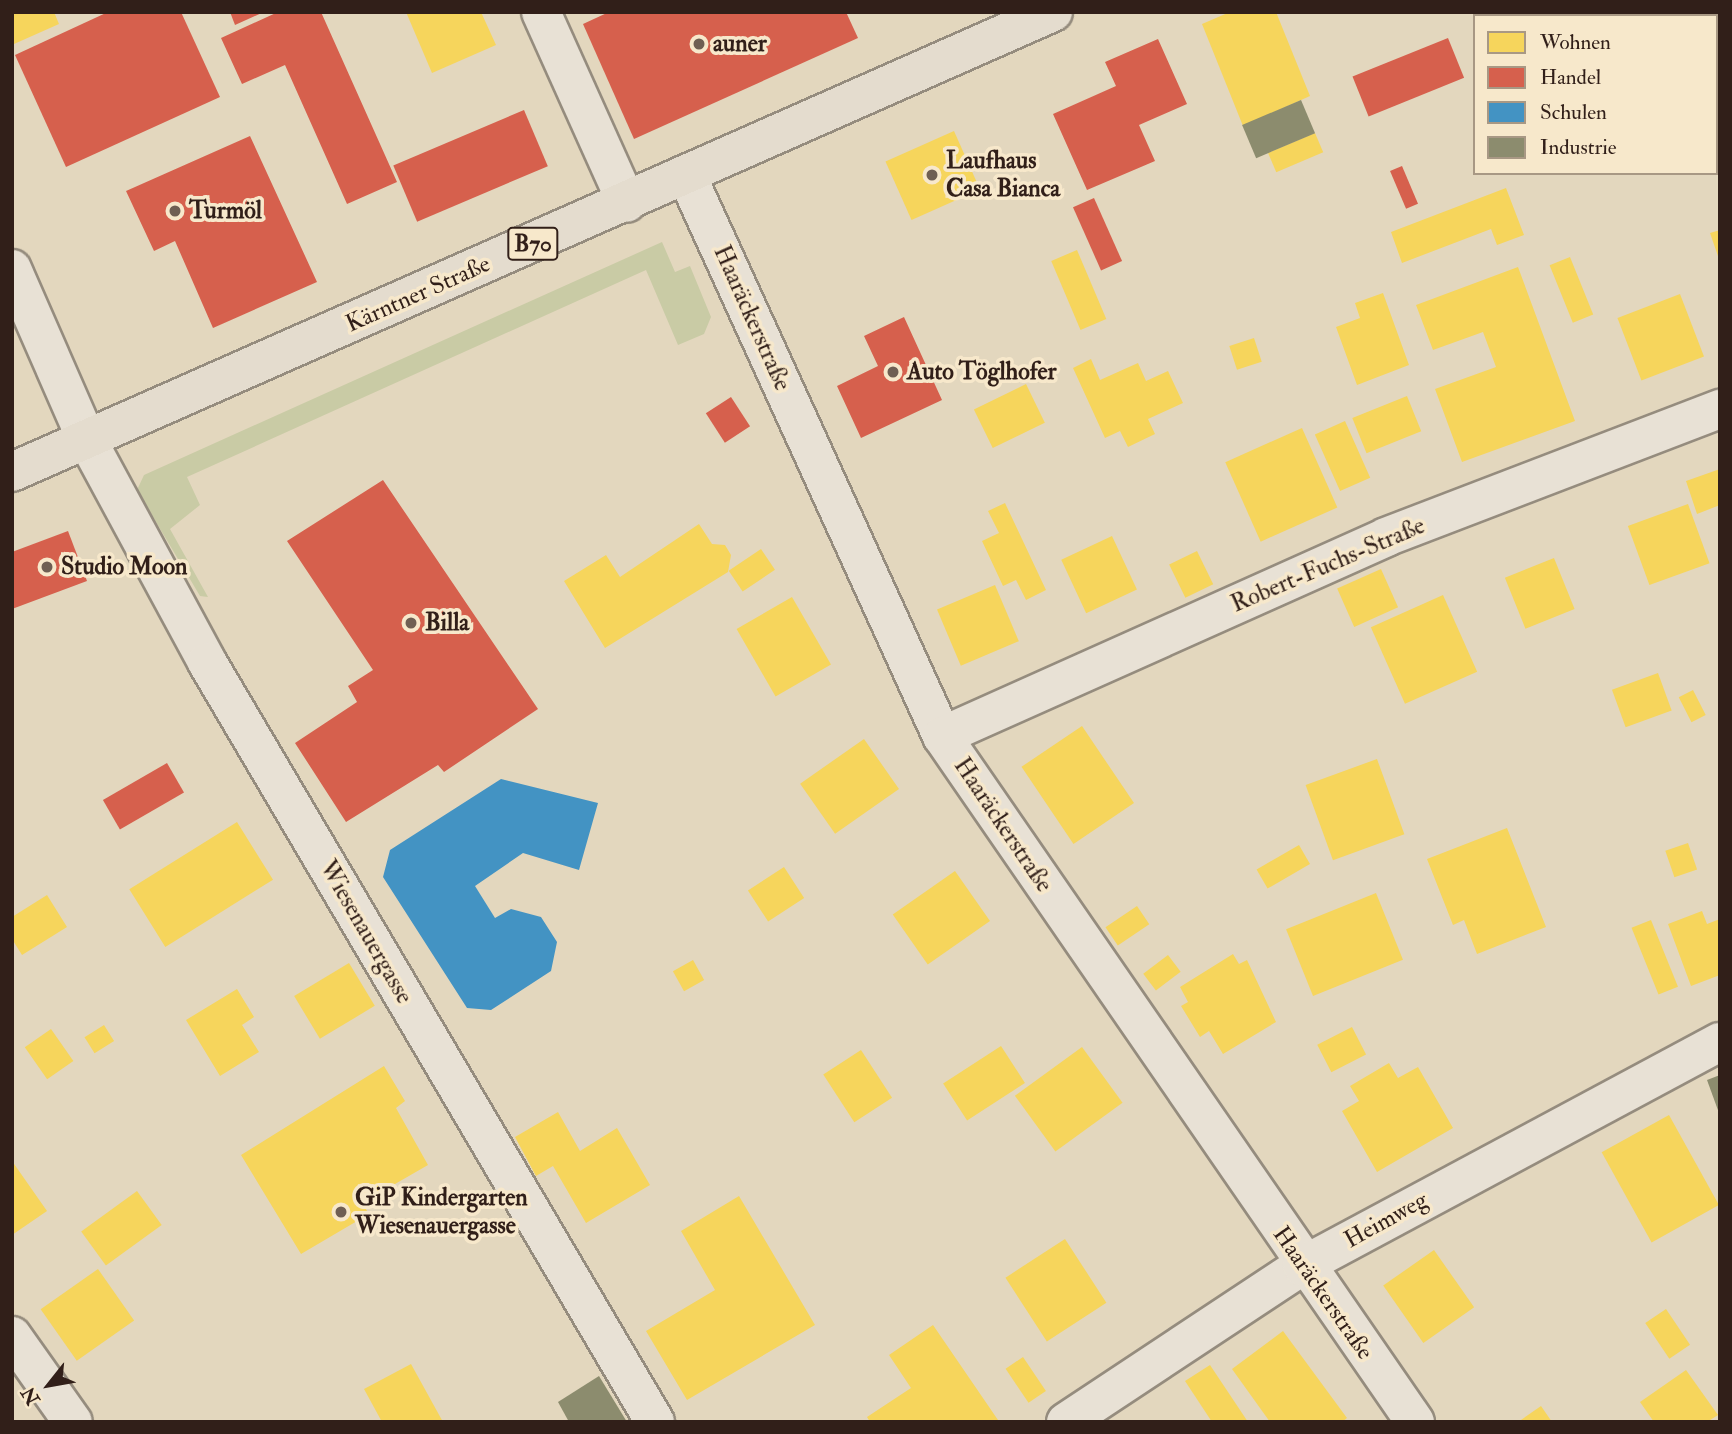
<!DOCTYPE html>
<html>
<head>
<meta charset="utf-8">
<style>
  body { margin:0 }
  #map { position:relative; width:1732px; height:1434px; overflow:hidden; background:#e3d7be; font-family:"IM FELL Double Pica",serif }
  div>[style] { position:absolute }
  .green>* { inset:0; background:#c9cba5 }
  .homes>* { inset:0; background:#f6d55c; transform-origin:0 0 }
  .shops>* { inset:0; background:#d6604d; transform-origin:0 0 }
  .schools>* { inset:0; background:#4393c3 }
  .industry>* { inset:0; background:#8c8c6e; transform-origin:0 0 }
  .roads { filter:drop-shadow(2px 0 #958c7e) drop-shadow(-2px 0 #958c7e) drop-shadow(0 2px #958c7e) drop-shadow(0 -2px #958c7e) }
  .street>* { height:38px; margin:-19px; padding:0 19px; transform-origin:19px; border-radius:19px; background:#e8e1d5 }
  .primary>* { height:38px; margin:-19px; padding:0 19px; transform-origin:19px; border-radius:19px; background:#e4dcce }
  .dots>* { width:19px; height:19px; translate:-50% -50%; box-sizing:border-box; border:4px solid #f7e8cb; border-radius:50% }
  span { translate:-50% -50%; white-space:nowrap; text-align:center; line-height:1.15; -webkit-text-stroke:7px #f7e8cb; paint-order:stroke }
  .shield-label span { padding:2px 5px; background:#f7e8cb; border:2px solid; border-radius:5px; -webkit-text-stroke-width:0 }
  .shield-label { font-size:23px; color:#311f19; font-weight:700 }
  .poi-label { font-size:24px; color:#311f19; font-weight:700 }
  .left { translate:0 -50%; text-align:left }
  .street-label { font-size:24px; color:#311f19 }
  .frame { position:absolute; inset:0; border:14px solid #311f19; pointer-events:none }
  .legend { position:absolute; left:1473px; top:14px; width:245px; height:161px; box-sizing:border-box; background:#f7e8cb; border:2px solid #a89884; margin:0; padding:9px 12px; list-style:none; font-size:21px; color:#311f19 }
  .legend li { display:flex; align-items:center; gap:14px; height:35px }
  .legend b { width:35px; border:2px solid #a89884 }
  .north { position:absolute; left:14px; top:1350px; width:70px; height:70px; -webkit-text-stroke:5px #f7e8cb; paint-order:stroke; rotate:239deg; font-size:19px; font-weight:700; line-height:28px; text-align:center; color:#311f19 }
  .north::after { content:''; display:block; margin:auto; width:24px; height:32px; background:#311f19; clip-path:polygon(50% 0,100% 100%,50% 72%,0 100%) }
</style>
</head>
<body>
<div id="map">
  <div class="green">
    <i style="clip-path:polygon(662px 242px,675px 272px,690px 266px,711px 317px,704px 334px,678px 345px,646px 270px,187px 477px,200px 505px,170px 529px,208px 597px,200px 596px,137px 490px,144px 475px)"></i>
  </div>
  <div class="homes">
    <i style="clip-path:polygon(12px 12px,54px 12px,59px 24px,14px 44px)"></i>
    <i style="clip-path:polygon(406px 12px,481px 12px,496px 45px,432px 73px)"></i>
    <i style="clip-path:polygon(1230px 12px,1276px 12px,1310px 96px,1243px 126px,1202px 24px)"></i>
    <i style="left:954px;top:131px;width:64px;height:75px;rotate:66deg"></i>
    <i style="left:1315px;top:133px;width:21px;height:51px;rotate:67deg"></i>
    <i style="clip-path:polygon(1506px 188px,1524px 235px,1497px 245px,1491px 229px,1402px 263px,1391px 232px)"></i>
    <i style="clip-path:polygon(1720px 230px,1720px 259px,1719px 259px,1710px 233px)"></i>
    <i style="left:1077px;top:250px;width:75px;height:28px;rotate:67deg"></i>
    <i style="left:1570px;top:257px;width:62px;height:22px;rotate:68deg"></i>
    <i style="clip-path:polygon(1518px 267px,1575px 421px,1462px 462px,1435px 389px,1496px 367px,1483px 332px,1433px 350px,1416px 305px)"></i>
    <i style="clip-path:polygon(1383px 293px,1409px 365px,1357px 385px,1336px 327px,1360px 318px,1355px 303px)"></i>
    <i style="left:1680px;top:294px;width:67px;height:67px;rotate:69deg"></i>
    <i style="left:1254px;top:338px;width:25px;height:26px;rotate:72deg"></i>
    <i style="clip-path:polygon(1091px 359px,1100px 380px,1138px 363px,1146px 381px,1168px 371px,1183px 403px,1148px 419px,1155px 434px,1128px 447px,1120px 431px,1105px 438px,1073px 368px)"></i>
    <i style="left:1026px;top:384px;width:43px;height:58px;rotate:64deg"></i>
    <i style="left:1407px;top:396px;width:38px;height:59px;rotate:68deg"></i>
    <i style="left:1345px;top:421px;width:62px;height:33px;rotate:66deg"></i>
    <i style="left:1302px;top:428px;width:87px;height:84px;rotate:66deg"></i>
    <i style="clip-path:polygon(1720px 469px,1720px 505px,1697px 514px,1686px 481px)"></i>
    <i style="clip-path:polygon(1005px 503px,1046px 590px,1026px 600px,1016px 580px,1003px 586px,982px 541px,999px 533px,988px 511px)"></i>
    <i style="left:1688px;top:504px;width:63px;height:64px;rotate:70deg"></i>
    <i style="clip-path:polygon(699px 524px,712px 544px,725px 545px,731px 555px,728px 572px,605px 648px,564px 581px,606px 555px,620px 577px)"></i>
    <i style="left:1112px;top:536px;width:59px;height:56px;rotate:65deg"></i>
    <i style="left:761px;top:549px;width:25px;height:39px;rotate:56deg"></i>
    <i style="left:1197px;top:551px;width:37px;height:31px;rotate:64deg"></i>
    <i style="left:1554px;top:558px;width:55px;height:53px;rotate:68deg"></i>
    <i style="left:1381px;top:569px;width:42px;height:48px;rotate:66deg"></i>
    <i style="left:995px;top:585px;width:61px;height:63px;rotate:67deg"></i>
    <i style="left:1443px;top:595px;width:84px;height:79px;rotate:66deg"></i>
    <i style="left:792px;top:597px;width:78px;height:64px;rotate:60deg"></i>
    <i style="left:1658px;top:673px;width:40px;height:49px;rotate:70deg"></i>
    <i style="left:1693px;top:690px;width:28px;height:16px;rotate:63deg"></i>
    <i style="left:1082px;top:726px;width:93px;height:73px;rotate:56deg"></i>
    <i style="left:864px;top:739px;width:61px;height:78px;rotate:55deg"></i>
    <i style="left:1377px;top:759px;width:80px;height:76px;rotate:70deg"></i>
    <i style="left:237px;top:822px;width:68px;height:127px;rotate:58deg"></i>
    <i style="clip-path:polygon(1507px 828px,1546px 927px,1477px 954px,1464px 920px,1453px 925px,1427px 859px)"></i>
    <i style="left:1688px;top:843px;width:28px;height:24px;rotate:71deg"></i>
    <i style="left:1299px;top:845px;width:22px;height:49px;rotate:60deg"></i>
    <i style="left:784px;top:867px;width:37px;height:43px;rotate:57deg"></i>
    <i style="left:955px;top:871px;width:61px;height:76px;rotate:55deg"></i>
    <i style="left:1376px;top:893px;width:72px;height:97px;rotate:68deg"></i>
    <i style="clip-path:polygon(47px 895px,67px 927px,22px 955px,12px 939px,12px 917px)"></i>
    <i style="left:1137px;top:906px;width:22px;height:38px;rotate:56deg"></i>
    <i style="clip-path:polygon(1702px 911px,1707px 924px,1720px 919px,1720px 975px,1691px 986px,1668px 924px)"></i>
    <i style="left:1651px;top:920px;width:72px;height:21px;rotate:68deg"></i>
    <i style="clip-path:polygon(1233px 954px,1239px 964px,1247px 960px,1276px 1022px,1223px 1054px,1209px 1031px,1200px 1037px,1181px 1006px,1188px 1002px,1180px 987px)"></i>
    <i style="left:1168px;top:955px;width:21px;height:31px;rotate:53deg"></i>
    <i style="left:693px;top:960px;width:23px;height:23px;rotate:61deg"></i>
    <i style="left:349px;top:963px;width:50px;height:64px;rotate:59deg"></i>
    <i style="clip-path:polygon(237px 989px,254px 1017px,242px 1025px,259px 1052px,220px 1076px,186px 1020px)"></i>
    <i style="left:104px;top:1025px;width:19px;height:23px;rotate:58deg"></i>
    <i style="left:1352px;top:1027px;width:31px;height:39px;rotate:63deg"></i>
    <i style="left:51px;top:1029px;width:39px;height:32px;rotate:55deg"></i>
    <i style="left:1001px;top:1046px;width:44px;height:69px;rotate:57deg"></i>
    <i style="left:1082px;top:1047px;width:69px;height:83px;rotate:54deg"></i>
    <i style="left:861px;top:1050px;width:57px;height:45px;rotate:57deg"></i>
    <i style="clip-path:polygon(1389px 1063px,1398px 1078px,1418px 1067px,1453px 1128px,1377px 1172px,1342px 1111px,1359px 1101px,1350px 1086px)"></i>
    <i style="clip-path:polygon(384px 1066px,405px 1101px,396px 1108px,428px 1165px,362px 1203px,369px 1214px,301px 1254px,241px 1155px)"></i>
    <i style="clip-path:polygon(558px 1112px,580px 1151px,617px 1128px,650px 1185px,586px 1223px,553px 1166px,536px 1176px,515px 1137px)"></i>
    <i style="left:1669px;top:1115px;width:103px;height:77px;rotate:61deg"></i>
    <i style="clip-path:polygon(12px 1161px,47px 1211px,12px 1235px)"></i>
    <i style="left:137px;top:1191px;width:42px;height:69px;rotate:54deg"></i>
    <i style="clip-path:polygon(739px 1196px,815px 1325px,687px 1400px,646px 1331px,715px 1290px,681px 1231px)"></i>
    <i style="left:1065px;top:1239px;width:76px;height:71px;rotate:57deg"></i>
    <i style="left:1434px;top:1250px;width:70px;height:62px;rotate:55deg"></i>
    <i style="left:98px;top:1269px;width:63px;height:70px;rotate:55deg"></i>
    <i style="left:1666px;top:1309px;width:43px;height:25px;rotate:56deg"></i>
    <i style="clip-path:polygon(933px 1325px,998px 1420px,870px 1422px,867px 1417px,911px 1388px,889px 1355px)"></i>
    <i style="clip-path:polygon(1283px 1331px,1347px 1418px,1342px 1422px,1270px 1422px,1232px 1369px)"></i>
    <i style="left:1023px;top:1357px;width:41px;height:21px;rotate:56deg"></i>
    <i style="clip-path:polygon(411px 1364px,443px 1422px,382px 1422px,364px 1389px)"></i>
    <i style="clip-path:polygon(1210px 1365px,1248px 1422px,1212px 1422px,1185px 1381px)"></i>
    <i style="clip-path:polygon(1686px 1370px,1718px 1415px,1707px 1422px,1654px 1422px,1640px 1402px)"></i>
    <i style="clip-path:polygon(1541px 1406px,1552px 1422px,1518px 1422px)"></i>
  </div>
  <div class="shops">
    <i style="clip-path:polygon(108px 12px,181px 12px,220px 97px,66px 167px,15px 55px)"></i>
    <i style="clip-path:polygon(230px 12px,264px 12px,235px 25px)"></i>
    <i style="clip-path:polygon(278px 12px,321px 12px,397px 182px,347px 204px,285px 65px,242px 84px,221px 38px)"></i>
    <i style="clip-path:polygon(609px 12px,846px 12px,858px 38px,634px 139px,583px 24px)"></i>
    <i style="left:1448px;top:38px;width:43px;height:103px;rotate:68deg"></i>
    <i style="clip-path:polygon(1158px 39px,1187px 104px,1139px 125px,1155px 161px,1087px 190px,1053px 114px,1116px 86px,1105px 62px)"></i>
    <i style="left:524px;top:110px;width:61px;height:142px;rotate:67deg"></i>
    <i style="clip-path:polygon(250px 136px,317px 282px,213px 328px,175px 241px,154px 251px,126px 191px)"></i>
    <i style="left:1402px;top:166px;width:41px;height:13px;rotate:67deg"></i>
    <i style="left:1094px;top:198px;width:69px;height:23px;rotate:66deg"></i>
    <i style="clip-path:polygon(904px 317px,942px 400px,861px 438px,837px 386px,878px 366px,864px 336px)"></i>
    <i style="left:731px;top:397px;width:35px;height:30px;rotate:57deg"></i>
    <i style="clip-path:polygon(383px 480px,538px 709px,444px 772px,438px 765px,346px 822px,295px 743px,357px 702px,348px 686px,373px 670px,287px 541px)"></i>
    <i style="clip-path:polygon(68px 531px,87px 581px,12px 609px,12px 552px)"></i>
    <i style="left:167px;top:763px;width:34px;height:74px;rotate:60deg"></i>
  </div>
  <div class="schools">
    <i style="clip-path:polygon(501px 779px,598px 803px,579px 870px,523px 853px,475px 886px,495px 918px,511px 909px,541px 917px,557px 942px,551px 971px,491px 1010px,467px 1008px,383px 877px,390px 850px)"></i>
  </div>
  <div class="industry">
    <i style="left:1301px;top:100px;width:36px;height:64px;rotate:67deg"></i>
    <i style="clip-path:polygon(1720px 1075px,1720px 1113px,1719px 1113px,1707px 1080px)"></i>
    <i style="clip-path:polygon(599px 1376px,627px 1422px,569px 1422px,558px 1402px)"></i>
  </div>
  <div class="roads">
    <div class="street">
      <i style="left:541px;top:12px;width:209px;rotate:65.8deg"></i>
      <i style="left:686px;top:174px;width:618px;rotate:65.51deg"></i>
      <i style="left:942px;top:736px;width:833px;rotate:55.41deg"></i>
      <i style="left:12px;top:269px;width:184px;rotate:66.4deg"></i>
      <i style="left:86px;top:438px;width:255px;rotate:61.6deg"></i>
      <i style="left:207px;top:662px;width:882px;rotate:59.48deg"></i>
      <i style="left:942px;top:736px;width:487px;rotate:-24.1deg"></i>
      <i style="left:1386px;top:537px;width:358px;rotate:-21deg"></i>
      <i style="left:12px;top:1336px;width:105px;rotate:54.7deg"></i>
      <i style="left:1066px;top:1422px;width:283px;rotate:-33.5deg"></i>
      <i style="left:1302px;top:1266px;width:474px;rotate:-28.2deg"></i>
    </div>
    <div class="primary">
      <i style="left:12px;top:472px;width:1138px;rotate:-23.84deg"></i>
    </div>
  </div>
  <div class="dots">
    <i style="left:699px;top:44px;background:#6f5f53"></i>
    <i style="left:932px;top:175px;background:#6f5f53"></i>
    <i style="left:175px;top:211px;background:#6f5f53"></i>
    <i style="left:893px;top:372px;background:#6f5f53"></i>
    <i style="left:47px;top:567px;background:#6f5f53"></i>
    <i style="left:411px;top:623px;background:#6f5f53"></i>
    <i style="left:341px;top:1212px;background:#6f5f53"></i>
  </div>
  <div class="shield-label">
    <span style="left:533px;top:244px">B70</span>
  </div>
  <div class="poi-label">
    <span class="left" style="left:713px;top:44px">auner</span>
    <span class="left" style="left:946px;top:175px">Laufhaus<br>Casa Bianca</span>
    <span class="left" style="left:189px;top:211px">Turmöl</span>
    <span class="left" style="left:907px;top:372px">Auto Töglhofer</span>
    <span class="left" style="left:61px;top:567px">Studio Moon</span>
    <span class="left" style="left:425px;top:623px">Billa</span>
    <span class="left" style="left:355px;top:1212px">GiP Kindergarten<br>Wiesenauergasse</span>
  </div>
  <div class="street-label">
    <span style="left:418px;top:294px;rotate:-24deg">Kärntner Straße</span>
    <span style="left:752px;top:318px;rotate:66deg">Haaräckerstraße</span>
    <span style="left:1328px;top:565px;rotate:-23deg">Robert-Fuchs-Straße</span>
    <span style="left:1003px;top:825px;rotate:56deg">Haaräckerstraße</span>
    <span style="left:366px;top:932px;rotate:60deg">Wiesenauergasse</span>
    <span style="left:1386px;top:1220px;rotate:-29deg">Heimweg</span>
    <span style="left:1323px;top:1293px;rotate:55deg">Haaräckerstraße</span>
  </div>
  <div class="frame"></div>
  <ul class="legend">
  <li><b style="height:19px;background:#f6d55c"></b>Wohnen</li>
  <li><b style="height:19px;background:#d6604d"></b>Handel</li>
  <li><b style="height:19px;background:#4393c3"></b>Schulen</li>
  <li><b style="height:19px;background:#8c8c6e"></b>Industrie</li>
  </ul>
  <div class="north">N</div>
</div>
</body>
</html>
